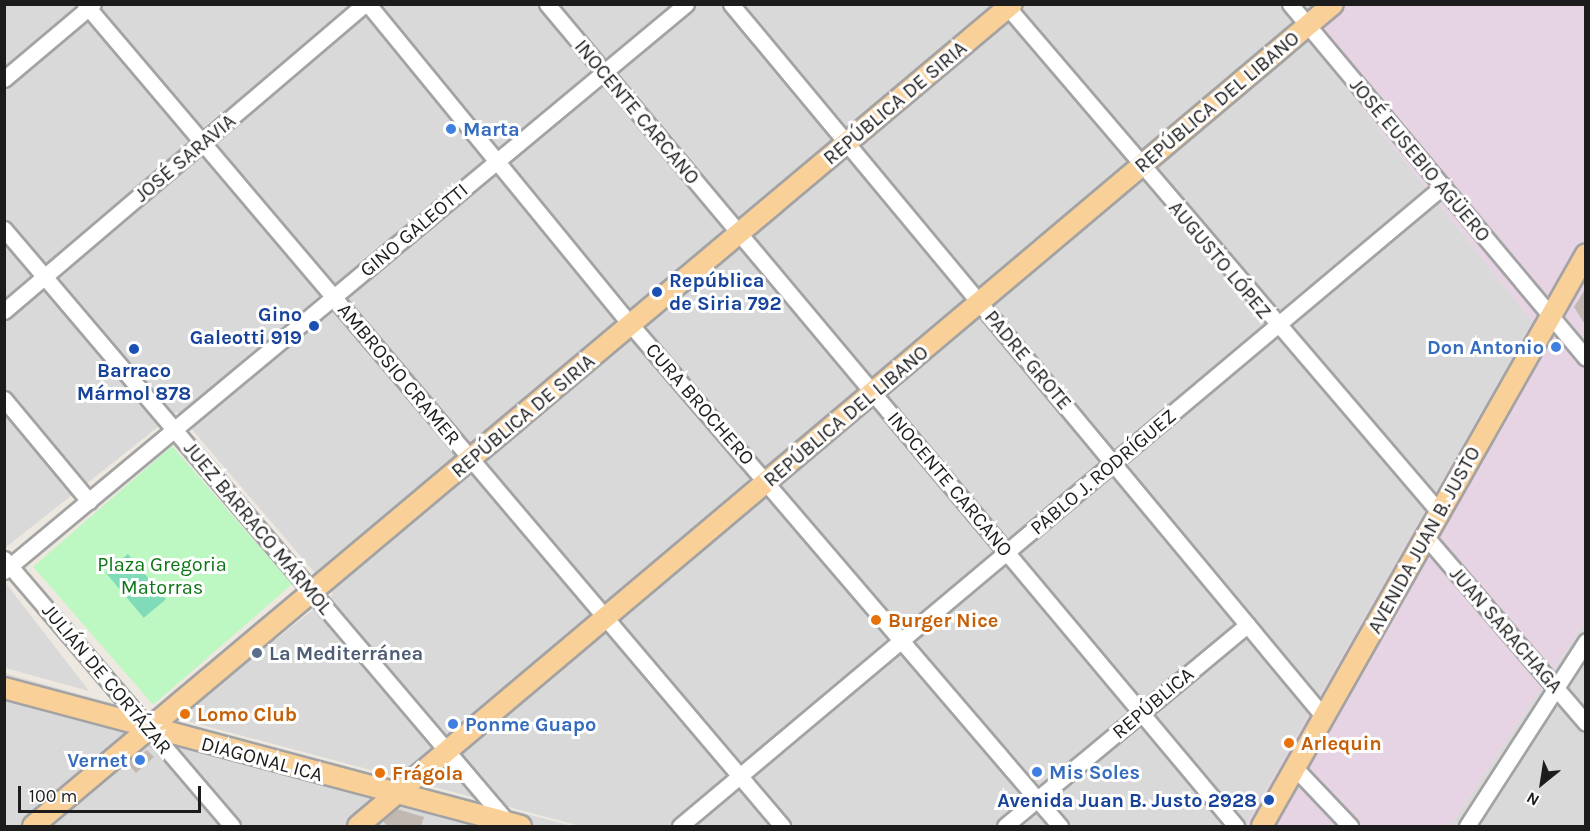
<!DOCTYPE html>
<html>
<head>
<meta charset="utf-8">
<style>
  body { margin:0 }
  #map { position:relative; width:1590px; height:831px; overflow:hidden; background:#ede9e1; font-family:Karla,sans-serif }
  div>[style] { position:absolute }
  .residential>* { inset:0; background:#dad9d9 }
  .industrial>* { inset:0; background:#e6d3e3 }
  .park>* { inset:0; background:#bdf8c2; transform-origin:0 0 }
  .pitch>* { inset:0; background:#80dcb8; transform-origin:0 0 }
  .building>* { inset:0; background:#c1b9b1 }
  .roads { filter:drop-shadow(2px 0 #a3a3a3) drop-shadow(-2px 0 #a3a3a3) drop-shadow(0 2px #a3a3a3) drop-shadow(0 -2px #a3a3a3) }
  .minor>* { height:15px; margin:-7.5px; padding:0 7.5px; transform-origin:7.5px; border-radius:7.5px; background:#fff }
  .major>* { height:20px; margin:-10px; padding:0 10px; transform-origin:10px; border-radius:10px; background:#fad099 }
  .dots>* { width:16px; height:16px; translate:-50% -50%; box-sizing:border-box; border:3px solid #fff; border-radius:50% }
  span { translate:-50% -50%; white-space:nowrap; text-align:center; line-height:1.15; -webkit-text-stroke:6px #fff; paint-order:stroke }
  .street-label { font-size:20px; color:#1c1c1c }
  .shop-label { font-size:20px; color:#366cbe; font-weight:700 }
  .left { translate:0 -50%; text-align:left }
  .right { translate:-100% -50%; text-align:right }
  .transit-label { font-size:20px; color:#164399; font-weight:700 }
  .park-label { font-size:20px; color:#0d7616 }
  .food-label { font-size:20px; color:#c56008; font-weight:700 }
  .service-label { font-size:20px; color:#4e5e75; font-weight:700 }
  .frame { position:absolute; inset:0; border:6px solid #1c1c1c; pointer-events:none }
  .north { position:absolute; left:1512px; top:753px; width:60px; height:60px; -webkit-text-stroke:4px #fff; paint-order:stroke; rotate:210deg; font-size:16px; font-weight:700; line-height:24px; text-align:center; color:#1c1c1c }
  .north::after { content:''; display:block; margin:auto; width:21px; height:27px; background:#1c1c1c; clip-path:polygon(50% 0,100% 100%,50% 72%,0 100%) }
  .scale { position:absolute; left:18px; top:786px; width:183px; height:27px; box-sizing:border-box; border:3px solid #1c1c1c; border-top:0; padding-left:8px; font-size:18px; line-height:21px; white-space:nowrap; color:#1c1c1c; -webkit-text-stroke:4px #fff; paint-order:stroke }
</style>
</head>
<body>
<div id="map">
  <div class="residential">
    <i style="clip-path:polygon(5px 5px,1280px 5px,1533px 322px,1245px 826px,580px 826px,176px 718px,333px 594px,177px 412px,5px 548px)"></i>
    <i style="clip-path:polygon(5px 582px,89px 691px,5px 668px)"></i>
    <i style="clip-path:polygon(1585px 622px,1585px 826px,1450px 826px)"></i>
    <i style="clip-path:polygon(4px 673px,133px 709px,572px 826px,5px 826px)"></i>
  </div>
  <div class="industrial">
    <i style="clip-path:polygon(1280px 5px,1585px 5px,1585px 622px,1450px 826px,1245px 826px,1533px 322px)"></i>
  </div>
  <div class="park">
    <i style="left:172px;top:446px;width:183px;height:184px;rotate:49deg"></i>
  </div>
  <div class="pitch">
    <i style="left:128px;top:554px;width:59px;height:29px;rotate:50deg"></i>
  </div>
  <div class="building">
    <i style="clip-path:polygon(1586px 288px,1586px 326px,1574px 307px)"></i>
    <i style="clip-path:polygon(147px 750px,154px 757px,136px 773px,127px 763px)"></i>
    <i style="clip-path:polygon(397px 809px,424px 817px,421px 826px,387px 826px,383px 821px)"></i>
  </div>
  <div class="roads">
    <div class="minor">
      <i style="left:85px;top:4px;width:1078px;rotate:49.7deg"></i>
      <i style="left:368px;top:4px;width:415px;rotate:50.7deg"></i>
      <i style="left:631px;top:325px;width:660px;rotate:49.43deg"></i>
      <i style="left:547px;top:4px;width:1073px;rotate:50.03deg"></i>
      <i style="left:731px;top:4px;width:927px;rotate:50.25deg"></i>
      <i style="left:1005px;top:4px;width:670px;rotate:49.48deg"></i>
      <i style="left:1290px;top:4px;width:461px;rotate:50.1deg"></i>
      <i style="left:4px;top:79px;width:116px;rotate:-40.1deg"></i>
      <i style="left:4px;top:229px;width:780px;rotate:49.68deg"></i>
      <i style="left:4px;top:311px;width:474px;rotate:-40.4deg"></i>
      <i style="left:4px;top:399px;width:133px;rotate:50.2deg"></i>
      <i style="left:1426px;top:537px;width:245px;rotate:49.3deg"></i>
      <i style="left:4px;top:559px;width:351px;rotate:49.5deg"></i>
      <i style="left:4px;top:571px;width:887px;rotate:-39.74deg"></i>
      <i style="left:1295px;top:768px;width:80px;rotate:46.5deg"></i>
      <i style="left:680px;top:826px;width:996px;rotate:-39.99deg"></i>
      <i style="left:1005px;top:826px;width:315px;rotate:-39.7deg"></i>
      <i style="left:1467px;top:826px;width:220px;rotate:-57.2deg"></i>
    </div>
    <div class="major">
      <i style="left:4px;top:688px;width:535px;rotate:14.95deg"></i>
      <i style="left:33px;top:826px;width:1278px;rotate:-40.02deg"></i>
      <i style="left:358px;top:826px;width:1275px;rotate:-40.13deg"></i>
      <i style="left:1262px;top:826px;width:657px;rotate:-60.47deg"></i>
    </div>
  </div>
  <div class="dots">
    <i style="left:451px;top:129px;background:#3f7fe0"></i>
    <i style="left:657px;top:292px;background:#1a4fb4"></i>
    <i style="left:314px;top:326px;background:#1a4fb4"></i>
    <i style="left:1556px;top:347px;background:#3f7fe0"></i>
    <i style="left:134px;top:349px;background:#1a4fb4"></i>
    <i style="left:876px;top:620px;background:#e8710a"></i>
    <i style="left:257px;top:653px;background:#5c6f8a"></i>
    <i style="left:185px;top:714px;background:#e8710a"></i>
    <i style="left:453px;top:724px;background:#3f7fe0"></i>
    <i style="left:1289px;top:743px;background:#e8710a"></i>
    <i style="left:140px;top:760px;background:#3f7fe0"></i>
    <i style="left:1037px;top:772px;background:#3f7fe0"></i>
    <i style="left:380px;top:773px;background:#e8710a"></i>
    <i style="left:1269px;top:800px;background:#1a4fb4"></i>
  </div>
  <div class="street-label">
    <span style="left:1217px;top:102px;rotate:-40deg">REPÚBLICA DEL LIBANO</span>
    <span style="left:895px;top:103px;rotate:-40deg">REPÚBLICA DE SIRIA</span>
    <span style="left:637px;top:112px;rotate:50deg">INOCENTE CARCANO</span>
    <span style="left:185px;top:158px;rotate:-40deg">JOSÉ SARAVIA</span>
    <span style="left:1420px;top:160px;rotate:50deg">JOSÉ EUSEBIO AGÜERO</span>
    <span style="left:414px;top:230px;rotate:-40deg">GINO GALEOTTI</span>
    <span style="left:1220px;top:260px;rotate:50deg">AUGUSTO LÓPEZ</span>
    <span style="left:1028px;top:360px;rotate:50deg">PADRE GROTE</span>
    <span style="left:399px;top:374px;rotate:50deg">AMBROSIO CRAMER</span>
    <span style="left:700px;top:404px;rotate:49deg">CURA BROCHERO</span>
    <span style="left:523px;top:416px;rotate:-40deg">REPÚBLICA DE SIRIA</span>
    <span style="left:846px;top:416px;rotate:-40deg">REPÚBLICA DEL LIBANO</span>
    <span style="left:1103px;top:472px;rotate:-40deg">PABLO J. RODRÍGUEZ</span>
    <span style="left:950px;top:484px;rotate:50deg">INOCENTE CARCANO</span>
    <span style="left:258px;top:528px;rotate:50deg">JUEZ BARRACO MÁRMOL</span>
    <span style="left:1424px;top:540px;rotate:-61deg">AVENIDA JUAN B. JUSTO</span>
    <span style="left:1506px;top:630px;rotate:49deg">JUAN SARACHAGA</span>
    <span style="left:107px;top:679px;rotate:50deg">JULIÁN DE CORTÁZAR</span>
    <span style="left:1153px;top:703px;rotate:-40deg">REPÚBLICA</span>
    <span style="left:262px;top:759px;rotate:15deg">DIAGONAL ICA</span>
  </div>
  <div class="shop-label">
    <span class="left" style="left:463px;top:129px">Marta</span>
    <span class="right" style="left:1544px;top:347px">Don Antonio</span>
    <span class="left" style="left:465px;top:724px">Ponme Guapo</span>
    <span class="right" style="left:128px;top:760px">Vernet</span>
    <span class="left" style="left:1049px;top:772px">Mis Soles</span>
  </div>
  <div class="transit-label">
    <span class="left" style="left:669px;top:292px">República<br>de Siria 792</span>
    <span class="right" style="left:302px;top:326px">Gino<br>Galeotti 919</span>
    <span style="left:134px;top:382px">Barraco<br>Mármol 878</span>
    <span class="right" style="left:1257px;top:800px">Avenida Juan B. Justo 2928</span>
  </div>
  <div class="park-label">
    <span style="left:162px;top:576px">Plaza Gregoria<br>Matorras</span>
  </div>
  <div class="food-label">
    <span class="left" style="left:888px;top:620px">Burger Nice</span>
    <span class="left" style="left:197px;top:714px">Lomo Club</span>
    <span class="left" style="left:1301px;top:743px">Arlequin</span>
    <span class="left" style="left:392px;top:773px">Frágola</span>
  </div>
  <div class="service-label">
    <span class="left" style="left:269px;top:653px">La Mediterránea</span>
  </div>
  <div class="frame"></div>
  <div class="north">N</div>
  <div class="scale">100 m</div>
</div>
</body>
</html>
